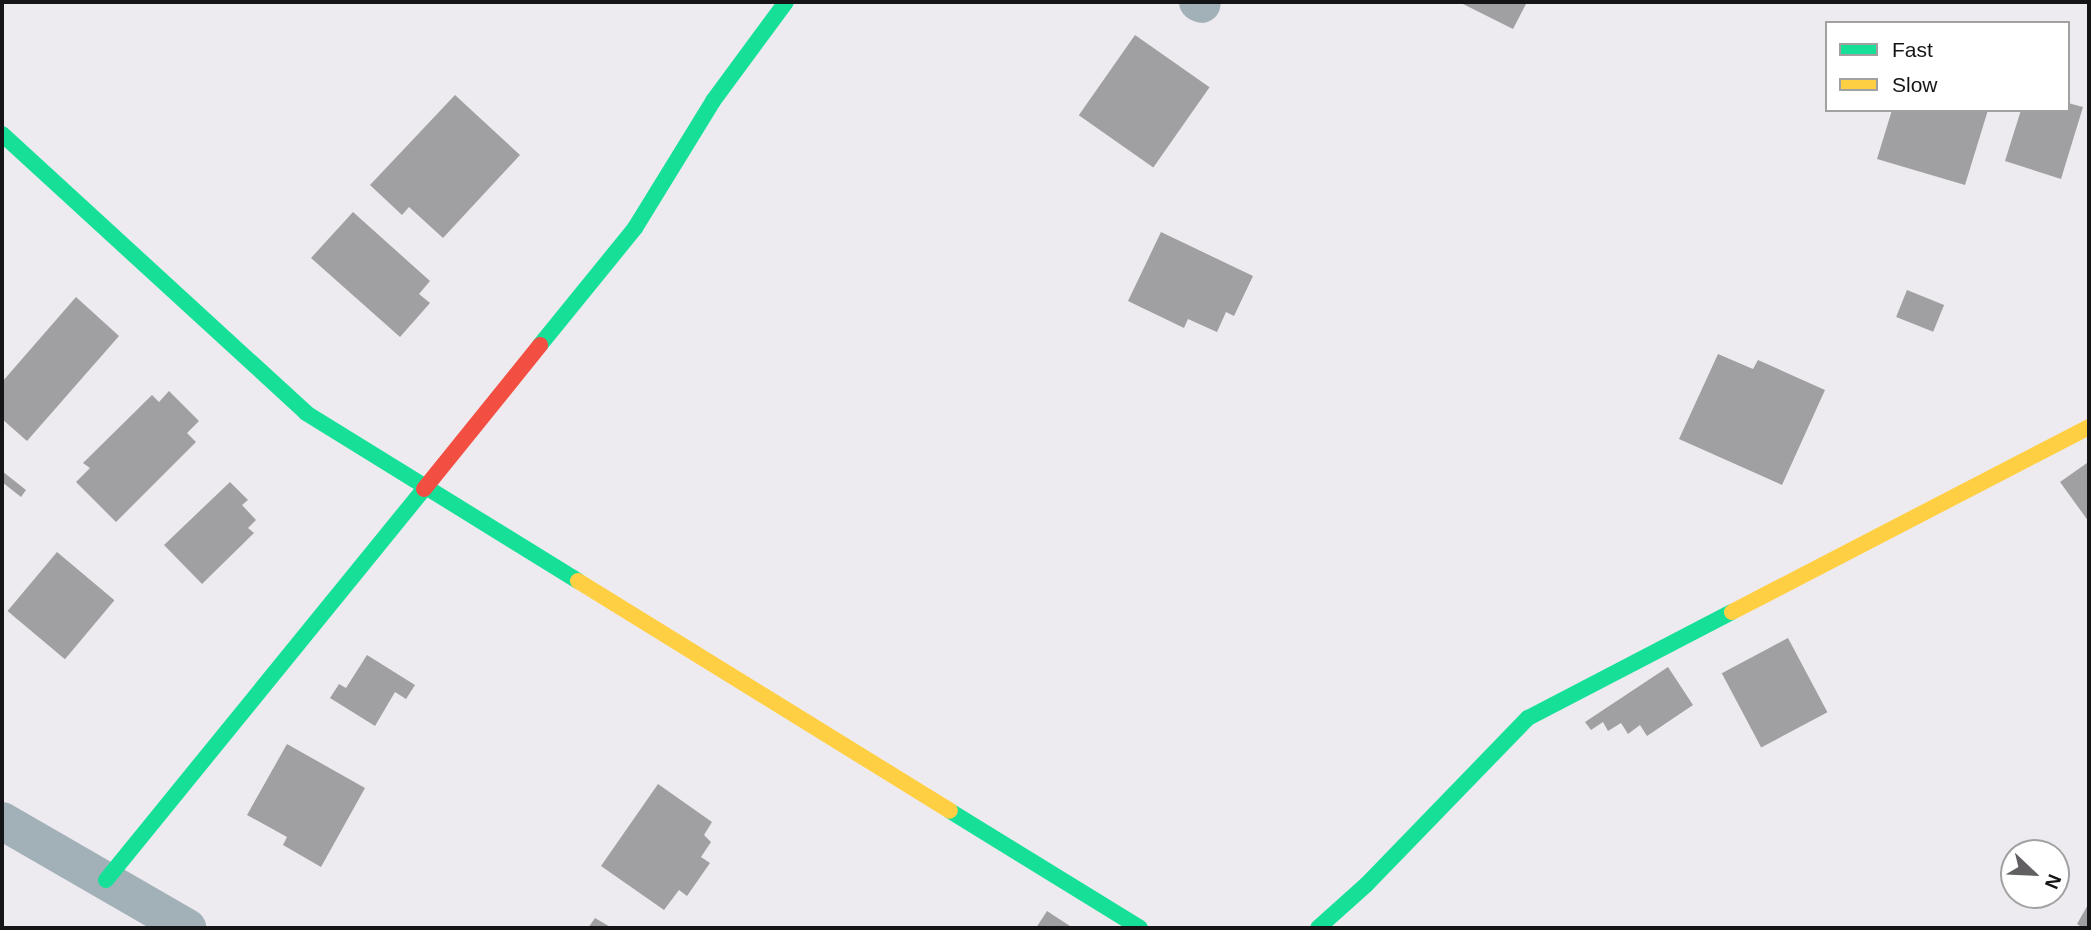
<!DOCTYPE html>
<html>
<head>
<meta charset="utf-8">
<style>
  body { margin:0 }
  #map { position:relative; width:2091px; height:930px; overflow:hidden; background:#eeebf0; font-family:Helvetica,sans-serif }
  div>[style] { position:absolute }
  .building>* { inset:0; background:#a09fa1; transform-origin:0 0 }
  .street>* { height:38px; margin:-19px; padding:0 19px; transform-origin:19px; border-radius:19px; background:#a2b0b8 }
  .fast>* { height:16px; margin:-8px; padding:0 8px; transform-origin:8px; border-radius:8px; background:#16e098 }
  .slow>* { height:16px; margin:-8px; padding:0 8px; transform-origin:8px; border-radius:8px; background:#ffcf43 }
  .jam>* { height:16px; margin:-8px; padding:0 8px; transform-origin:8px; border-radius:8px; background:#f24e42 }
  span { translate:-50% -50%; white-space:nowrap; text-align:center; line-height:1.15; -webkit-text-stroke:7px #fff; paint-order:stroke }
  .frame { position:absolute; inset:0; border:4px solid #151416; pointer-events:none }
  .legend { position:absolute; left:1825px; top:21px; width:245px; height:91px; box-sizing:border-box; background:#fff; border:2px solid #a1a1a2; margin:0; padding:9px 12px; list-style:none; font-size:21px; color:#151416 }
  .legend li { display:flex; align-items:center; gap:14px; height:35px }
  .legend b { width:35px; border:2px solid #a1a1a2 }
  .north { position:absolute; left:2000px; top:839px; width:70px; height:70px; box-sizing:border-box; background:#fff; border:2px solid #a1a1a2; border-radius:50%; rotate:113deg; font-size:19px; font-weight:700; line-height:28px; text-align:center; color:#151416 }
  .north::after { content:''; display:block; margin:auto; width:24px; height:32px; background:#615f62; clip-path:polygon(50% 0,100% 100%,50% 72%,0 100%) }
</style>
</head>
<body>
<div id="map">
  <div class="building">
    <i style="clip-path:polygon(1459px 2px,1527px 2px,1513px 29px)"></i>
    <i style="left:1135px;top:35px;width:91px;height:98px;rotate:35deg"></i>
    <i style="clip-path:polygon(455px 95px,520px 155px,443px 238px,409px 207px,402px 215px,370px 185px)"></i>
    <i style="clip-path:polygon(2068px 103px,2083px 107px,2061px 179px,2005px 161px,2021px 110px,2068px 110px)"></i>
    <i style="clip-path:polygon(1892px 110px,1988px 110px,1965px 185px,1877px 159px)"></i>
    <i style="clip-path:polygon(353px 212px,430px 281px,419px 294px,430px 303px,400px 337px,311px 258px)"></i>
    <i style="clip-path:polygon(1161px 232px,1253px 276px,1234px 316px,1226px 312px,1217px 332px,1188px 319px,1184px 328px,1128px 301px)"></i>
    <i style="left:1907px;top:290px;width:40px;height:29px;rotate:22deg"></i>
    <i style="clip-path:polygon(76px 297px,119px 336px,27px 441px,2px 419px,2px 382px)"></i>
    <i style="clip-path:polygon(1718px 354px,1753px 369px,1758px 360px,1825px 390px,1782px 485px,1679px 439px)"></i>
    <i style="clip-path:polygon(169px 391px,199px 421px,187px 433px,196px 442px,116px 522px,76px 482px,90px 468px,83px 463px,152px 395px,159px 402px)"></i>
    <i style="clip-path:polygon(2087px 463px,2089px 465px,2089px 522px,2060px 482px)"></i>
    <i style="clip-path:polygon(2px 471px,26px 490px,21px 497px,2px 482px)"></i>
    <i style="clip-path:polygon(230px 482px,248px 500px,242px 505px,256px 520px,248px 528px,254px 533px,202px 584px,164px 545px)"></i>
    <i style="left:57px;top:552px;width:75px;height:77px;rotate:40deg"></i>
    <i style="left:1788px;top:638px;width:84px;height:75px;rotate:62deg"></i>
    <i style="clip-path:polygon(367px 655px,415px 685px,406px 699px,395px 692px,375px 726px,330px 698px,339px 684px,346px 688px)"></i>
    <i style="clip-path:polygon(1668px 667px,1693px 705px,1647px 736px,1640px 725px,1628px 734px,1621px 723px,1608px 731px,1603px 722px,1591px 730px,1585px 722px)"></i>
    <i style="clip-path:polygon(287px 744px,365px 788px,321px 867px,283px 845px,287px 837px,247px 815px)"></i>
    <i style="clip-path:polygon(658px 784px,712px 822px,704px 835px,711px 842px,701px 857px,710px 863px,687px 896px,679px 890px,664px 910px,601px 866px)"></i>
    <i style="clip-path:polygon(2089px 903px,2089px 928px,2083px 928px,2077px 924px)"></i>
    <i style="clip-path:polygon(1047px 911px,1073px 928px,1036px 928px)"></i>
    <i style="clip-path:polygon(595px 918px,612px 928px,588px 928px)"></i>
  </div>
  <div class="street">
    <i style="left:1198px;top:2px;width:4px;rotate:27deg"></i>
    <i style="left:2px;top:821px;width:214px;rotate:30deg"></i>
  </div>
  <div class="fast">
    <i style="left:2px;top:134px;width:413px;rotate:42.5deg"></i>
    <i style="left:306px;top:413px;width:320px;rotate:31.7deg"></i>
    <i style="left:540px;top:345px;width:151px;rotate:-50.9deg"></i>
    <i style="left:635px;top:228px;width:149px;rotate:-58.4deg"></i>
    <i style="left:713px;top:101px;width:123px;rotate:-53.6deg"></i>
    <i style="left:950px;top:811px;width:223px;rotate:31.6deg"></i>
    <i style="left:106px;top:880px;width:504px;rotate:-50.88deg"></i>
    <i style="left:1318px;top:928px;width:64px;rotate:-41.9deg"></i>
    <i style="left:1366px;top:885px;width:233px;rotate:-45.9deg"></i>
    <i style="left:1528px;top:718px;width:230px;rotate:-27.5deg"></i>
  </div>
  <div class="slow">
    <i style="left:578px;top:581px;width:437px;rotate:31.7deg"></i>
    <i style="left:1732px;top:612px;width:402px;rotate:-27.4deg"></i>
  </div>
  <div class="jam">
    <i style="left:424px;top:489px;width:185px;rotate:-51.1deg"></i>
  </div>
  <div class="frame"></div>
  <ul class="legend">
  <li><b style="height:9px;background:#16e098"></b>Fast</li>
  <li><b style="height:9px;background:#ffcf43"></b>Slow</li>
  </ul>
  <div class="north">N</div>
</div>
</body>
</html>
